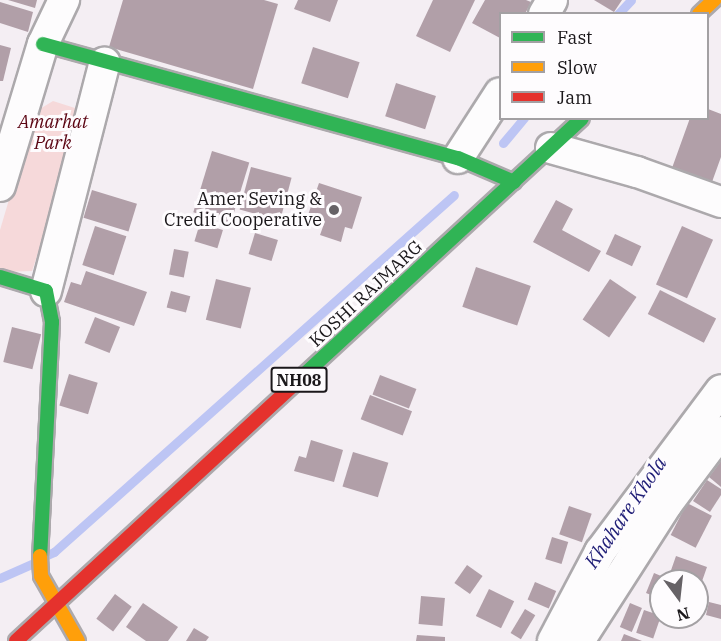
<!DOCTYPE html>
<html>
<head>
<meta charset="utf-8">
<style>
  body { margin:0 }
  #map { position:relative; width:721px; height:641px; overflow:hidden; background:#f4eef3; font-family:"IBM Plex Serif",serif }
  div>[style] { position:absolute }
  .green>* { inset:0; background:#f6d9da }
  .stream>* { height:9px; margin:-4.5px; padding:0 4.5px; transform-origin:4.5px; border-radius:4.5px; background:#bdc5f4 }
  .building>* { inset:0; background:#b19fa8; transform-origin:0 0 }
  .roads { filter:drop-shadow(2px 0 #aca9ac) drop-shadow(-2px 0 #aca9ac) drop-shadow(0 2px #aca9ac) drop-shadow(0 -2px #aca9ac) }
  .street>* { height:30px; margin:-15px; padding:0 15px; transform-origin:15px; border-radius:15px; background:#fdfcfd }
  .fast>* { height:14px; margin:-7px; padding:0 7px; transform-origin:7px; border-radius:7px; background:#30b455 }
  .slow>* { height:14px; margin:-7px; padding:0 7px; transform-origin:7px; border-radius:7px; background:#ff9f0a }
  .jam>* { height:14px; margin:-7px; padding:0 7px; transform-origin:7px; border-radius:7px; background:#e5322d }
  .dots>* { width:16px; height:16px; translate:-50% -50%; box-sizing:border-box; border:3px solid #fefcfe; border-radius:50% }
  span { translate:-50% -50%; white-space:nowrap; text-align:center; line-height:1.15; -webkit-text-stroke:6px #fefcfe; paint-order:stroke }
  .shield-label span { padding:2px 4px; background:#fefcfe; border:2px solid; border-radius:4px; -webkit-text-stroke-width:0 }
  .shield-label { font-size:16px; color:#1a171a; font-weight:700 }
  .park-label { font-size:18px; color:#5b0412; font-style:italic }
  .poi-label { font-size:18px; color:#1a171a }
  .right { translate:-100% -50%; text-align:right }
  .street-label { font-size:18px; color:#1a171a }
  .water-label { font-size:20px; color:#201e77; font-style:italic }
  .legend { position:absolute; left:499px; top:12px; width:210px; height:108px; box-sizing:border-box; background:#fefcfe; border:2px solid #a3a0a3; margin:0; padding:8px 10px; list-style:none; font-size:18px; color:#1a171a }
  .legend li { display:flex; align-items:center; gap:12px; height:30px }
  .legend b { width:30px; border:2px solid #a3a0a3 }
  .north { position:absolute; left:649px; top:569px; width:60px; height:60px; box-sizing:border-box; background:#fefcfe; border:2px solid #a3a0a3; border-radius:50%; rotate:165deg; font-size:16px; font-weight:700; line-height:24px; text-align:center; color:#1a171a }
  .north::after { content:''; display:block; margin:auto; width:21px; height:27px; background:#666266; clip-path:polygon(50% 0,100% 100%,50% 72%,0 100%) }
</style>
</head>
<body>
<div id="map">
  <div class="green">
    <i style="clip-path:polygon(53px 101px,78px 109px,82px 120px,32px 271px,0 272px,0 230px,35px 112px)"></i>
  </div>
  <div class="stream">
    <i style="left:618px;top:14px;width:19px;rotate:-47deg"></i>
    <i style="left:503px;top:143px;width:33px;rotate:-50deg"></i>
    <i style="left:45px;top:556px;width:10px;rotate:-24deg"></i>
    <i style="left:54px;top:552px;width:536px;rotate:-41.75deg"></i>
    <i style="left:0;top:578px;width:36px;rotate:-24deg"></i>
  </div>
  <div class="building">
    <i style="clip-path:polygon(8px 0,37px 0,35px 8px)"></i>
    <i style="clip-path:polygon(123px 0,264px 0,278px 4px,253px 89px,109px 47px)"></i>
    <i style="clip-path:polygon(298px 0,338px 0,330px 22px,294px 9px)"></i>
    <i style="clip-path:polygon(433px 0,475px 0,450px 52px,416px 36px)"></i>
    <i style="clip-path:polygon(485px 0,526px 0,531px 2px,525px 14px,500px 14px,500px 38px,472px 23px)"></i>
    <i style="clip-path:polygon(594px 0,622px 0,614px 12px)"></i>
    <i style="clip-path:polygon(0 2px,33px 12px,28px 32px,0 23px)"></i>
    <i style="clip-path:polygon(0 45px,11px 48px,3px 81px,0 81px)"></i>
    <i style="left:313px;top:47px;width:49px;height:38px;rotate:18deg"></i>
    <i style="left:396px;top:83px;width:42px;height:35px;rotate:18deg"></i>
    <i style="clip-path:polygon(708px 109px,721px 114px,721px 157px,712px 182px,672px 168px,690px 118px,708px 118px)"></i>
    <i style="left:212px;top:151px;width:39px;height:64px;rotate:17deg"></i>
    <i style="left:251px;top:167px;width:42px;height:44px;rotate:15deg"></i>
    <i style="clip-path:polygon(319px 183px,362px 197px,352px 229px,345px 227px,341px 242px,320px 235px,325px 221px,308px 215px)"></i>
    <i style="left:92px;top:190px;width:47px;height:29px;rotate:17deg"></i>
    <i style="clip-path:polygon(556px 200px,573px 209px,562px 230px,601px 251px,589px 272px,533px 242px)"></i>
    <i style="left:200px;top:223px;width:24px;height:19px;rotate:17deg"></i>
    <i style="left:95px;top:226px;width:33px;height:41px;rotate:18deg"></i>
    <i style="left:682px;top:226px;width:34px;height:64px;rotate:24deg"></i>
    <i style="left:255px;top:233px;width:24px;height:22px;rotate:17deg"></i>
    <i style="left:615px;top:234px;width:29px;height:22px;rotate:25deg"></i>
    <i style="left:174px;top:249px;width:15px;height:26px;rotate:11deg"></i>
    <i style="left:476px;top:267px;width:58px;height:42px;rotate:19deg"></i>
    <i style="clip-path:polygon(86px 271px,147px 292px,134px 326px,64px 302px,71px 282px,81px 285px)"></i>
    <i style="left:216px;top:279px;width:36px;height:42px;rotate:14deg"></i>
    <i style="left:610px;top:279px;width:32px;height:49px;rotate:34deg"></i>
    <i style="left:660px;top:290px;width:63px;height:27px;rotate:27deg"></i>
    <i style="left:171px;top:291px;width:20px;height:17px;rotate:15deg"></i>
    <i style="left:95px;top:317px;width:27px;height:28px;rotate:22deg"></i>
    <i style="left:12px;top:327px;width:30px;height:36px;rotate:14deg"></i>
    <i style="left:69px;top:374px;width:30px;height:33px;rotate:17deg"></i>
    <i style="left:380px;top:375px;width:39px;height:21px;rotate:21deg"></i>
    <i style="left:370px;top:395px;width:45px;height:26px;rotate:21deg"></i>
    <i style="clip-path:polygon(311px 440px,343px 450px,334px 482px,294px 471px,299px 456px,306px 458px)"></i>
    <i style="left:353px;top:452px;width:37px;height:36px;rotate:17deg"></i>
    <i style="clip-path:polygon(721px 461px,721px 487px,709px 477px)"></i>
    <i style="clip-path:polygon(707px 480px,721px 489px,721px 495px,710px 512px,693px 501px)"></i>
    <i style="left:687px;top:503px;width:28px;height:36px;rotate:27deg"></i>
    <i style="left:569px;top:506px;width:24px;height:30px;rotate:19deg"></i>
    <i style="left:552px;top:537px;width:17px;height:23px;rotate:17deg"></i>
    <i style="clip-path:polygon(676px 556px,707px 567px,700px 587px,697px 586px,697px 581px,683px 581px,669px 576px)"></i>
    <i style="left:467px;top:565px;width:19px;height:22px;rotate:35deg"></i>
    <i style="clip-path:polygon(654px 573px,673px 581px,661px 581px,661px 599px,646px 593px)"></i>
    <i style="left:535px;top:582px;width:23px;height:19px;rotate:23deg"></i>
    <i style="left:489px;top:589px;width:28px;height:30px;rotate:26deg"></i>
    <i style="left:115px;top:594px;width:21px;height:31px;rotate:37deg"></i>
    <i style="left:421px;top:596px;width:24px;height:28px;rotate:5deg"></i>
    <i style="clip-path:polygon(709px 602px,721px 605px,721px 619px,706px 615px)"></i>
    <i style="clip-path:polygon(143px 603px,178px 627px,168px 641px,146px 641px,126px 627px)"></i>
    <i style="left:630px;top:603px;width:13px;height:26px;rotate:23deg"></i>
    <i style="left:525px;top:609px;width:12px;height:28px;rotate:31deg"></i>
    <i style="left:644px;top:610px;width:18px;height:24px;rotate:19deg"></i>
    <i style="clip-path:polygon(194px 628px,209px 637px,206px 641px,186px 641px)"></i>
    <i style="clip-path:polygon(624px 634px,642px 641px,621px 641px)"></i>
    <i style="clip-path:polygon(417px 635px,445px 637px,445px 641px,416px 641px)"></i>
  </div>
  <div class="roads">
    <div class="street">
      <i style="left:544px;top:14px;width:16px;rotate:-60deg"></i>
      <i style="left:551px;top:148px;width:89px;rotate:15.6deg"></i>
      <i style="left:637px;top:172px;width:89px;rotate:19.7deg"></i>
      <i style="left:458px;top:158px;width:77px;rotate:-57.1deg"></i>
      <i style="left:0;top:186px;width:148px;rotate:-73.2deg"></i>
      <i style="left:43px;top:44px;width:49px;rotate:-64.5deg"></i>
      <i style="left:46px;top:291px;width:236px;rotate:-75.6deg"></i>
      <i style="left:553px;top:641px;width:101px;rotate:-62.2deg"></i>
      <i style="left:600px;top:552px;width:202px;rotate:-53.2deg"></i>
      <i style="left:579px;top:641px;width:163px;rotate:-57.3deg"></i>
      <i style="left:667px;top:504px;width:90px;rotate:-53.1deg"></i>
    </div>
    <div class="fast">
      <i style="left:43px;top:44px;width:430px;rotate:15.4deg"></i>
      <i style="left:458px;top:158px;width:61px;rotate:23.2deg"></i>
      <i style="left:0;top:277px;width:48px;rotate:16.9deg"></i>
      <i style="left:46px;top:291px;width:32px;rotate:79deg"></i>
      <i style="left:52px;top:322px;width:234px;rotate:92.9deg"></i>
      <i style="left:293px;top:385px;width:393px;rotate:-42.7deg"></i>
    </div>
    <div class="slow">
      <i style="left:699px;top:14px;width:21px;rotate:-43deg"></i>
      <i style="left:40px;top:556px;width:20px;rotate:87deg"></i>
      <i style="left:41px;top:576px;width:75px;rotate:60.4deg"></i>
    </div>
    <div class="jam">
      <i style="left:16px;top:641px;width:377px;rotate:-42.7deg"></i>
    </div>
  </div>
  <div class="dots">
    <i style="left:334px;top:210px;background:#666266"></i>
  </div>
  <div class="shield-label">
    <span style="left:299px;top:380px">NH08</span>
  </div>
  <div class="park-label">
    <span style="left:53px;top:133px">Amarhat<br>Park</span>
  </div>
  <div class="poi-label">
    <span class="right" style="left:322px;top:210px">Amer Seving &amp;<br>Credit Cooperative</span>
  </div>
  <div class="street-label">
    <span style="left:366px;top:294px;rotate:-43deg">KOSHI RAJMARG</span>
  </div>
  <div class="water-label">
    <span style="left:625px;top:512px;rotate:-56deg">Khahare Khola</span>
  </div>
  <ul class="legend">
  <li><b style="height:8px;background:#30b455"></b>Fast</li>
  <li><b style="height:8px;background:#ff9f0a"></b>Slow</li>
  <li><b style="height:8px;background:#e5322d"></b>Jam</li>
  </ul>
  <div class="north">N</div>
</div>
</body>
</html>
